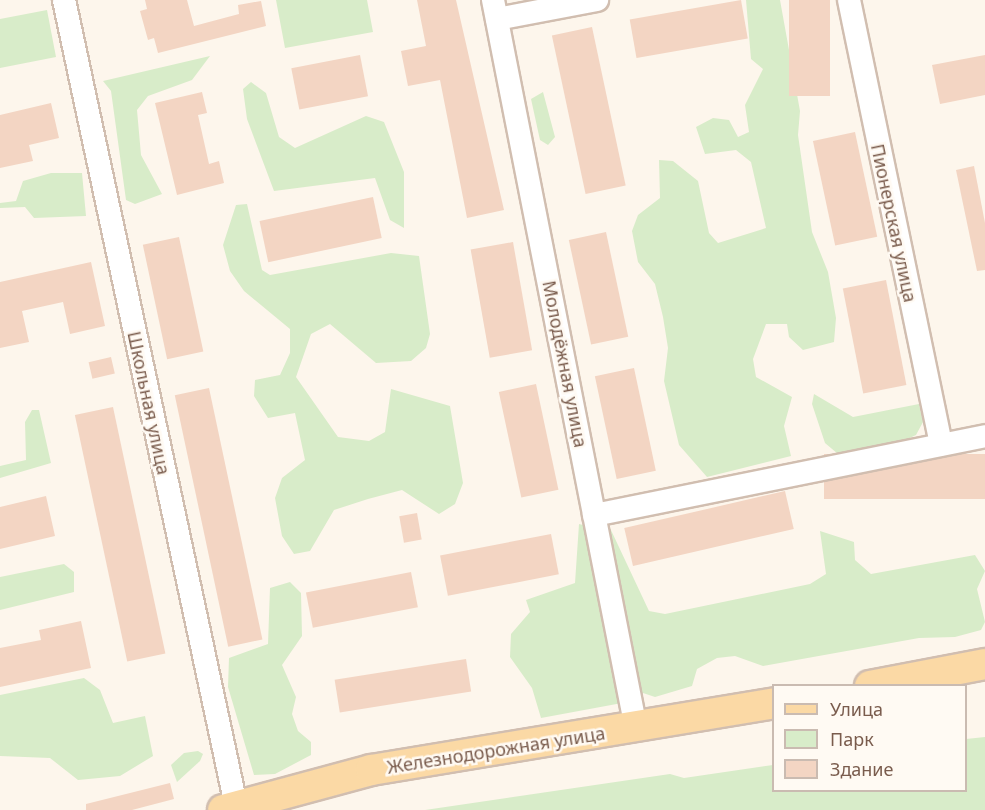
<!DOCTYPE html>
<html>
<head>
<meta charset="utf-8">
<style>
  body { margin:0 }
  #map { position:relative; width:985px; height:810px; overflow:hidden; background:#fdf6ec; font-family:"Noto Sans",sans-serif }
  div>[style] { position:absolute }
  .green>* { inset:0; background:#d8ecc9 }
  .building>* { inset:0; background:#f3d5c3; transform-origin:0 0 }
  .roads { filter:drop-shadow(2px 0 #d1beb0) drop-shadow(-2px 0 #d1beb0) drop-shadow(0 2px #d1beb0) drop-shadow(0 -2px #d1beb0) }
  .minor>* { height:22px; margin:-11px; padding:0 11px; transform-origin:11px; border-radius:11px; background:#fff }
  .major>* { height:30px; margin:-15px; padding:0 15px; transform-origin:15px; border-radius:15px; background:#fbd9a5 }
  span { translate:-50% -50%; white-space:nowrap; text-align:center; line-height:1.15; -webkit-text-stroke:5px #fffaf3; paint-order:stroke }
  .street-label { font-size:18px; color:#7a5c4d }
  .legend { position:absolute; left:772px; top:684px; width:195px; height:108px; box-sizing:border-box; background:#fffaf3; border:2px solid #cabbb1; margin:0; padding:8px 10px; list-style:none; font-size:18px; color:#7a5c4d }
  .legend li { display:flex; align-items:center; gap:12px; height:30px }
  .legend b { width:30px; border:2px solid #cabbb1 }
</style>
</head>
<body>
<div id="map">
  <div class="green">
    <i style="clip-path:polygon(276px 0,367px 0,373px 32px,285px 48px)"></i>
    <i style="clip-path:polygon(746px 0,780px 0,800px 111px,798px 135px,812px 232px,828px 272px,836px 318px,834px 342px,803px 350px,789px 337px,787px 324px,766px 324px,753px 359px,756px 377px,792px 397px,784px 426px,791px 456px,707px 477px,679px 445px,664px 381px,668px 348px,663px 317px,655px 284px,638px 262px,632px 231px,638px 215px,660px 198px,659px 160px,673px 161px,698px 181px,709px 233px,718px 243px,766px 228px,751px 162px,736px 150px,705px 154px,696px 127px,713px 118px,729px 120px,738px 137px,749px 132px,745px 105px,763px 69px,751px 59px)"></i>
    <i style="clip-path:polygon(47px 10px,56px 57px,0 68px,0 19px)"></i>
    <i style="clip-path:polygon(210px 56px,192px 80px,148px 96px,137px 110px,141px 155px,162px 194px,135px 204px,126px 200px,111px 91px,103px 81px)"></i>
    <i style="clip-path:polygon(251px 82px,266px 93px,279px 137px,295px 148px,366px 116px,384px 122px,404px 172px,404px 228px,390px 220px,375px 178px,274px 191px,247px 119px,243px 89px)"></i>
    <i style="clip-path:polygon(543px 92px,555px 137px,548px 145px,540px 140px,531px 99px)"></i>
    <i style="clip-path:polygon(51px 173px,82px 173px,86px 216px,34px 218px,25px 207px,0 208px,0 203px,16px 201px,23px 181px)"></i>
    <i style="clip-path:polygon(247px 204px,262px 270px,270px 275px,391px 253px,419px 256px,430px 334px,426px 348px,411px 361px,376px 363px,330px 324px,311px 334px,296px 377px,338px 437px,369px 441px,385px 432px,391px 389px,450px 406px,463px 483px,455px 504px,439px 514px,402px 490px,368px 499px,334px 510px,310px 551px,294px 554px,282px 536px,275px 498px,282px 478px,305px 460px,295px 413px,268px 418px,254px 396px,255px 380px,280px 375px,290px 353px,290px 329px,244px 291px,230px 271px,223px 245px,236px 205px)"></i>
    <i style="clip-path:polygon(814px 394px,853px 417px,919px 404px,923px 422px,916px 435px,891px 447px,838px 454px,825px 443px,812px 404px)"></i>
    <i style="clip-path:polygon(32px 410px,39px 410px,51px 463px,0 478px,0 466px,26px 460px,25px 422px)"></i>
    <i style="clip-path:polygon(579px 524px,587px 526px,622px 703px,541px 718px,532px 688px,510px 657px,511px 634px,530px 612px,526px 600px,575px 583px)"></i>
    <i style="clip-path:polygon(610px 528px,649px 611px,665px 614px,810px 584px,826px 574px,820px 531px,854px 542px,855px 560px,871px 574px,975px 555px,985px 571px,977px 589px,985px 622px,981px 630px,955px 637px,919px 638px,763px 666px,735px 656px,717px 658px,697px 669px,692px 686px,655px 697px,637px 691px,606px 538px)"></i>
    <i style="clip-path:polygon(64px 564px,74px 572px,74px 592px,0 610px,0 577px)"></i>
    <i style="clip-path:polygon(290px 582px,301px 593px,302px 636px,282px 665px,296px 697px,292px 714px,298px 731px,311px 742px,311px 755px,275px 774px,254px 775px,228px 687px,229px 658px,268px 644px,270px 588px)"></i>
    <i style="clip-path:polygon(84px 678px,100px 690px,113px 723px,145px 716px,153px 756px,120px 776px,78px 780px,50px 758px,0 756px,0 695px)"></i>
    <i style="clip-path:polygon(985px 737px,985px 810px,425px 810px,670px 774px,684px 778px,773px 765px,774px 790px,966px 790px,966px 739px)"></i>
    <i style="clip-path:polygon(198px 751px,203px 754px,200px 761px,177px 782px,171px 765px,184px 753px)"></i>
  </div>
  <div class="building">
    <i style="clip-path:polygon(145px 0,187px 0,194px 26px,239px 14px,238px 5px,261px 1px,266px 26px,158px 53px,154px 38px,148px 40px,140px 11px,147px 9px)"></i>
    <i style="clip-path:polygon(417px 0,456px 0,504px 210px,467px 218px,440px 80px,408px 86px,401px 51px,426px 46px)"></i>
    <i style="left:741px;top:0;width:39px;height:113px;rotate:80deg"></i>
    <i style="left:789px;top:0;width:41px;height:96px"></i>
    <i style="left:592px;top:27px;width:162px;height:41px;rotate:78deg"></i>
    <i style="left:360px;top:55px;width:42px;height:70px;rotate:79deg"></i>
    <i style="clip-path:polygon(985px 55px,985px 95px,940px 104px,932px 65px)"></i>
    <i style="clip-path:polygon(202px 92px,207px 113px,198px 115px,209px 164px,219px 161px,224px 183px,177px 195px,155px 103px)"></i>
    <i style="clip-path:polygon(51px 103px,59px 138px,29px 145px,33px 161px,0 168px,0 115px)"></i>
    <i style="left:855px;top:132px;width:107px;height:43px;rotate:78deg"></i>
    <i style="clip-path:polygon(974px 166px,985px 223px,985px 270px,977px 271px,956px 170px)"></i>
    <i style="left:373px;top:197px;width:42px;height:116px;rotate:78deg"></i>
    <i style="left:606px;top:232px;width:107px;height:38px;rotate:78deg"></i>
    <i style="left:179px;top:237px;width:117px;height:37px;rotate:78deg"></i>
    <i style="left:513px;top:242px;width:110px;height:43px;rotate:80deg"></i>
    <i style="clip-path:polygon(91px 262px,105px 326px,70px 334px,63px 302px,22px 311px,29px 342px,0 348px,0 282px)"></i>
    <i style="left:886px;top:280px;width:107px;height:44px;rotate:79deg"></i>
    <i style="left:111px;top:357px;width:17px;height:23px;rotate:77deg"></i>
    <i style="left:634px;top:368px;width:105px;height:40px;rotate:78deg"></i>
    <i style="left:536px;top:384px;width:108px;height:38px;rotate:78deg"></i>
    <i style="left:209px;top:388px;width:257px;height:35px;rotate:78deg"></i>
    <i style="left:113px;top:407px;width:252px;height:39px;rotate:78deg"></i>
    <i style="left:985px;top:454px;width:45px;height:161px;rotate:90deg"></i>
    <i style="left:785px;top:491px;width:39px;height:165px;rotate:77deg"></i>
    <i style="clip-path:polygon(46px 496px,55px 536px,0 549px,0 507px)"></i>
    <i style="left:417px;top:513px;width:27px;height:18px;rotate:80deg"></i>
    <i style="left:551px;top:534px;width:41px;height:113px;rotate:79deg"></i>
    <i style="left:411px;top:572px;width:36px;height:107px;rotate:79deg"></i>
    <i style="clip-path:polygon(81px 621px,91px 668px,0 687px,0 648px,41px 640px,39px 630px)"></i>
    <i style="left:466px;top:659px;width:33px;height:133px;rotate:81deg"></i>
    <i style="clip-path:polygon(170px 783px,174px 799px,132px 810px,86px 810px,86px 804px)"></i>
  </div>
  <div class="roads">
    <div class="minor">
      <i style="left:64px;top:0;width:823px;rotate:77.94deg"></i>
      <i style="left:493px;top:0;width:742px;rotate:78.89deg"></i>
      <i style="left:849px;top:0;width:454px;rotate:78.3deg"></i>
      <i style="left:497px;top:19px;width:102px;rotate:-10.8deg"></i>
      <i style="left:594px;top:515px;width:399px;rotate:-11.4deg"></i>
    </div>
    <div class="major">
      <i style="left:870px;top:686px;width:117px;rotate:-10.8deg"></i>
      <i style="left:223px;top:810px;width:153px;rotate:-15.1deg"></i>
      <i style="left:371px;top:770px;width:409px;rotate:-9.4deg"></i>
    </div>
  </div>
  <div class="street-label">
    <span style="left:894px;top:223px;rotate:78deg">Пионерская улица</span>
    <span style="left:565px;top:364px;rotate:79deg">Молодёжная улица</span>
    <span style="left:149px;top:403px;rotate:78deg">Школьная улица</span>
    <span style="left:496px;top:750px;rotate:-9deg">Железнодорожная улица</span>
  </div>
  <ul class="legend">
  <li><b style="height:8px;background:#fbd9a5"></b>Улица</li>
  <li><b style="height:16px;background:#d8ecc9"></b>Парк</li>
  <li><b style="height:16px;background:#f3d5c3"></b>Здание</li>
  </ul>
</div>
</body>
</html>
